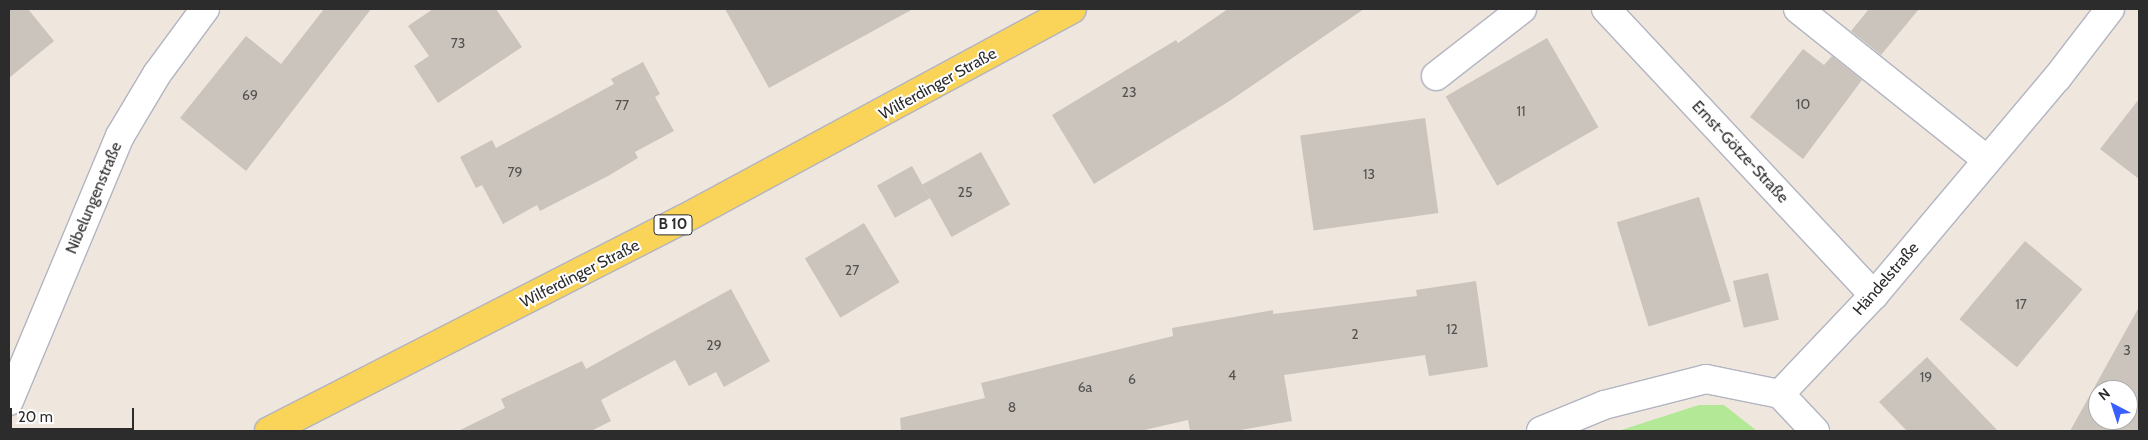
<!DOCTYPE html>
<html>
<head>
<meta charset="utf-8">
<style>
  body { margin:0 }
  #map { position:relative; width:2148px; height:440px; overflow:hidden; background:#efe7de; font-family:Cabin,sans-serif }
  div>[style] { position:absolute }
  .green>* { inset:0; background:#b3e897 }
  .building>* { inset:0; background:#cac4bd; transform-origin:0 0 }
  .roads { filter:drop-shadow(1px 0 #b2b4c1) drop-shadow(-1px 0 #b2b4c1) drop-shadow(0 1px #b2b4c1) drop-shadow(0 -1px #b2b4c1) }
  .minor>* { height:28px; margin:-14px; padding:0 14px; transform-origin:14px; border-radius:14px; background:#fff }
  .primary>* { height:28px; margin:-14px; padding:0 14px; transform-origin:14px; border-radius:14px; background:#fad458 }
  span { translate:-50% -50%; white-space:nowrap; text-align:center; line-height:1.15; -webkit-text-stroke:4px #fff; paint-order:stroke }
  .number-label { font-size:14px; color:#545250 }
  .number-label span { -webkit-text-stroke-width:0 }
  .shield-label span { padding:1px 4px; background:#fff; border:1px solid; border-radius:4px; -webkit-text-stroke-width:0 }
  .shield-label { font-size:15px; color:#2c2c2c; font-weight:700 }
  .street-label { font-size:16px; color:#2c2c2c }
  .frame { position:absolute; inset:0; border:10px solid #2c2c2c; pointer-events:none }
  .north { position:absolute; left:2088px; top:380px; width:50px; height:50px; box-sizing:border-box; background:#fff; border:1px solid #ababab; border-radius:50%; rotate:320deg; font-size:14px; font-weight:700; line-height:20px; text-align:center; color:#2c2c2c }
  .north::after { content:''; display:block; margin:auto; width:18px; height:22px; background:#3a5fff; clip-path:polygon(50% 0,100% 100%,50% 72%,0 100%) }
  .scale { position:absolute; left:10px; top:408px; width:124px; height:22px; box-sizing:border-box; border:2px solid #2c2c2c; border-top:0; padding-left:6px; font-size:15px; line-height:18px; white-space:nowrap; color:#2c2c2c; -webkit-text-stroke:4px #fff; paint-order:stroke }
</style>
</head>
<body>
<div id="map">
  <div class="green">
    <i style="clip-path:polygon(1699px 405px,1724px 405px,1757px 431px,1618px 431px)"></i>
  </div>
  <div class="building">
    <i style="clip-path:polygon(9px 9px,28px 9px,54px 41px,9px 78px)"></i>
    <i style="clip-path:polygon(324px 9px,371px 9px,246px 171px,180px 118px,246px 36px,281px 64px)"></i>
    <i style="clip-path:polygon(433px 9px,496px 9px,522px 47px,438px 103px,414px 66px,429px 56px,408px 26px)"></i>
    <i style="clip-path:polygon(725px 9px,913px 9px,769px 88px)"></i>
    <i style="clip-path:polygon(1228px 9px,1364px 9px,1228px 102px,1094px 184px,1052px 115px,1176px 40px,1178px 43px)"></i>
    <i style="clip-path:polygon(1869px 9px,1919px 9px,1881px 55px,1851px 31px)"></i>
    <i style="left:1547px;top:38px;width:103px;height:117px;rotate:60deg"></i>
    <i style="clip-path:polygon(1803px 49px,1824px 65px,1832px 56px,1862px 80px,1803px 159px,1750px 117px)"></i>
    <i style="clip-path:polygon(643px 62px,660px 94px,655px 97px,674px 131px,635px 152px,638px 158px,608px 176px,540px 211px,537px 205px,503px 224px,482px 185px,476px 188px,460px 157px,492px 140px,496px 148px,614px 84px,611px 79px)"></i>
    <i style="clip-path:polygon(2139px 99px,2139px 179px,2100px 149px)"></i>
    <i style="left:1425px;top:118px;width:96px;height:126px;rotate:82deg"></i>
    <i style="left:981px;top:152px;width:60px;height:67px;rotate:61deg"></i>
    <i style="left:912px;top:166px;width:37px;height:40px;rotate:61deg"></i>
    <i style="left:1699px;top:197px;width:109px;height:86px;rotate:73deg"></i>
    <i style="left:864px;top:223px;width:69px;height:69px;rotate:59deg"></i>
    <i style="left:2025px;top:241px;width:75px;height:102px;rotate:40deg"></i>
    <i style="left:1768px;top:273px;width:48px;height:36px;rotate:77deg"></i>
    <i style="clip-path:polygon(1476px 281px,1488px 367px,1429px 376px,1425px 355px,1284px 375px,1292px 421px,1235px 431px,1190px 431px,1188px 420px,1140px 431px,901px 431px,900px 418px,985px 398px,981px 383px,1173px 336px,1172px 328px,1273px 310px,1273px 314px,1417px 296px,1416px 290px)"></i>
    <i style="clip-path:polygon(731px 289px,770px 361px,724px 387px,716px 372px,689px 386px,675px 360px,601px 400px,611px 421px,591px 431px,458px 431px,505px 408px,501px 399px,582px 361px,586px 369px)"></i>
    <i style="clip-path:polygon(evenodd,2139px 307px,2139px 431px,2070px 431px,2139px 307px,2098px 390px,2128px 390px,2128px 420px,2098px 420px,2098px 390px)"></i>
    <i style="clip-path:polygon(1927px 357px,1998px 431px,1907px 431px,1879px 402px)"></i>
  </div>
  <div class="roads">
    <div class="minor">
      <i style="left:1606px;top:9px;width:392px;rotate:46.9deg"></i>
      <i style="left:1798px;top:9px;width:241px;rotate:38.6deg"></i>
      <i style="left:1436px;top:76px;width:109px;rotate:-37.9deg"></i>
      <i style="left:1780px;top:394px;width:137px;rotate:-46.5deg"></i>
      <i style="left:1874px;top:295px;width:284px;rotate:-49.9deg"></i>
      <i style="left:2057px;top:78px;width:87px;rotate:-52.5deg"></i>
      <i style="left:9px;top:401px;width:287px;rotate:-67.3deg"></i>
      <i style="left:120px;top:136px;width:72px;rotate:-59.2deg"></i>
      <i style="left:157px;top:74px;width:81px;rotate:-53.6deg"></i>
      <i style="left:1541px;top:431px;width:68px;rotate:-22.4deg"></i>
      <i style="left:1604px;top:405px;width:105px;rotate:-14.3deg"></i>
      <i style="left:1706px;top:379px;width:76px;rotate:11.5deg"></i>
      <i style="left:1780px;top:394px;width:51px;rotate:46.6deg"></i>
    </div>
    <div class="primary">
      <i style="left:269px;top:431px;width:464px;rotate:-27.1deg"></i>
      <i style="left:682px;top:220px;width:443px;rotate:-28.4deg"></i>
    </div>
  </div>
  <div class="number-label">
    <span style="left:458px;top:43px">73</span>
    <span style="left:1129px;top:92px">23</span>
    <span style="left:250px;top:95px">69</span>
    <span style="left:1803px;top:104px">10</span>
    <span style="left:622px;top:105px">77</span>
    <span style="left:1521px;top:111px">11</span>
    <span style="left:515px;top:172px">79</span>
    <span style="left:1369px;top:174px">13</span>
    <span style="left:965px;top:192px">25</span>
    <span style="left:852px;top:270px">27</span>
    <span style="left:2021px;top:304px">17</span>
    <span style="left:1452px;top:329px">12</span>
    <span style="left:1355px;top:334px">2</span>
    <span style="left:714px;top:345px">29</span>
    <span style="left:2127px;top:350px">3</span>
    <span style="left:1232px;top:375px">4</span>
    <span style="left:1926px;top:377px">19</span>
    <span style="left:1132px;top:379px">6</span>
    <span style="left:1085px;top:387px">6a</span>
    <span style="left:1012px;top:407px">8</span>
  </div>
  <div class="shield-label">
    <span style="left:673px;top:225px">B 10</span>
  </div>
  <div class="street-label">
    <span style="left:938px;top:84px;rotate:-29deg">Wilferdinger Straße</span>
    <span style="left:1740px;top:152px;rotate:47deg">Ernst-Götze-Straße</span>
    <span style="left:94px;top:198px;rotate:-67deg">Nibelungenstraße</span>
    <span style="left:580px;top:274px;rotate:-27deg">Wilferdinger Straße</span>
    <span style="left:1886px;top:279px;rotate:-49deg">Händelstraße</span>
  </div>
  <div class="frame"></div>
  <div class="north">N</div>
  <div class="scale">20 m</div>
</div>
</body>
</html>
